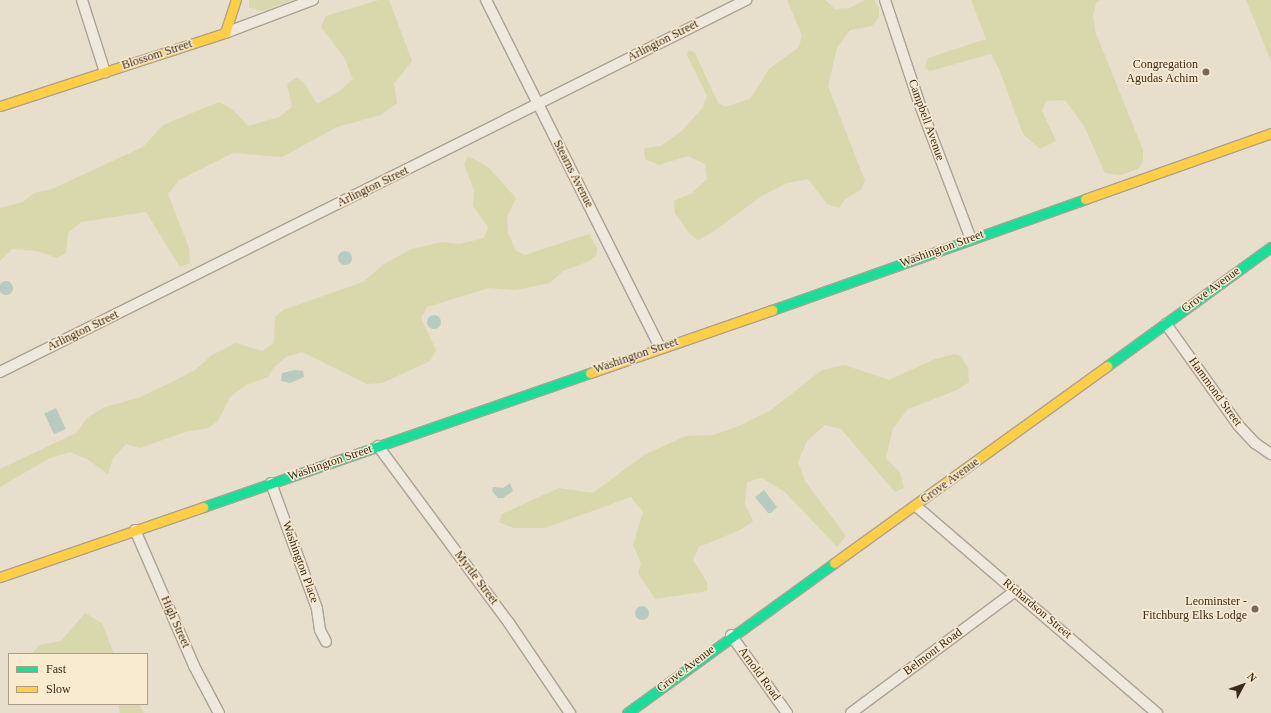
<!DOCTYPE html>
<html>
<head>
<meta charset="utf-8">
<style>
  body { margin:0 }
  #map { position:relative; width:1271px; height:713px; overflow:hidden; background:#e7decb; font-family:Georgia,serif }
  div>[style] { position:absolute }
  .green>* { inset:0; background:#d9d7ac }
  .water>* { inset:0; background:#b7ccbe; transform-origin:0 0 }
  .round { border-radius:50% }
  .roads { filter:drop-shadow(1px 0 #aca295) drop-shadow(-1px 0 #aca295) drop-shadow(0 1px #aca295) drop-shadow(0 -1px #aca295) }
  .street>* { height:10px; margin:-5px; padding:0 5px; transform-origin:5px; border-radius:5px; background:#eee8dd }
  .fast>* { height:9px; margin:-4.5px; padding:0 4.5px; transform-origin:4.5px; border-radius:4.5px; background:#16e098 }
  .slow>* { height:9px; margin:-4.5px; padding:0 4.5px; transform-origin:4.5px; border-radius:4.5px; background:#ffcf43 }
  .dots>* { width:11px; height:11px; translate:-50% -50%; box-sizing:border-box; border:2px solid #f9ebd0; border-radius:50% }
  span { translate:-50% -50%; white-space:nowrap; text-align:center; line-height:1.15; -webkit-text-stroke:3px #f9ebd0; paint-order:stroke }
  .street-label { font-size:12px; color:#3b291b }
  .poi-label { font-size:12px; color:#3b291b }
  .right { translate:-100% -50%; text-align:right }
  .legend { position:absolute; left:8px; top:653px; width:140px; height:52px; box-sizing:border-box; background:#f9ebd0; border:1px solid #ad9d88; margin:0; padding:5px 7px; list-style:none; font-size:12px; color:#3b291b }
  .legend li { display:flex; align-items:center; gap:8px; height:20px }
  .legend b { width:20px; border:1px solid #ad9d88 }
  .north { position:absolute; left:1223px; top:665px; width:40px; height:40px; -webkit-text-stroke:3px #f9ebd0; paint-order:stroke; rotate:49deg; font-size:11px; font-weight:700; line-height:16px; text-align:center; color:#3b291b }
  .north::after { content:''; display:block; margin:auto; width:14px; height:18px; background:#3b291b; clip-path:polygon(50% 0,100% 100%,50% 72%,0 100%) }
</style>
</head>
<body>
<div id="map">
  <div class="green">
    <i style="clip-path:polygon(249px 0,293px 0,262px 11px,249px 8px)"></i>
    <i style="clip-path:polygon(379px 0,389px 0,412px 61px,394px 83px,397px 103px,381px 115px,337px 127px,282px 157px,233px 153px,179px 180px,168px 194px,189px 248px,190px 263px,180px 267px,146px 212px,81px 222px,68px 233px,66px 253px,57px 258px,37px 251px,12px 249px,0 261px,0 208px,23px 202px,34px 193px,52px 189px,143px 147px,163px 125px,219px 102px,233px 110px,248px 126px,279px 117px,292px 107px,287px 84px,297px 77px,305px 84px,317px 104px,341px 90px,353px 79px,344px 57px,321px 27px,326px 16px)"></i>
    <i style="clip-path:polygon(787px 0,825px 0,835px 9px,849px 8px,866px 0,874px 0,879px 8px,879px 17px,872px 26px,850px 30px,837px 48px,828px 86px,865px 181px,861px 190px,845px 199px,839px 208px,827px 204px,808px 179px,787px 183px,760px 197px,713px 232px,698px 240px,689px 233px,675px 213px,674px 201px,692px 193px,707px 179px,705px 164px,688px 156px,659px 165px,645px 159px,644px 148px,661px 146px,683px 130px,703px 107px,707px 96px,687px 55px,689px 50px,695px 53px,718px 103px,725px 107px,750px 99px,769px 69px,799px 47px,802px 35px)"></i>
    <i style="clip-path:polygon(971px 0,1101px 0,1096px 3px,1093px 16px,1095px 31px,1143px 150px,1143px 162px,1138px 169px,1120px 175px,1105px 173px,1084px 126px,1065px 100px,1046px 101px,1042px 111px,1056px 141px,1040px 149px,1023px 134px,999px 69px,991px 54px,930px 71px,925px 68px,928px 58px,986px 39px)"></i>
    <i style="clip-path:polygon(1246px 0,1271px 0,1271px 62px,1263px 41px)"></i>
    <i style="clip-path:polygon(468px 156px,488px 167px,516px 198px,507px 217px,508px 233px,516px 251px,525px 255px,589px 234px,597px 249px,596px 256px,589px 261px,563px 271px,550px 283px,516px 290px,489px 288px,427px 307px,421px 318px,436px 350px,430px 361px,382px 383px,367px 384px,302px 352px,286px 357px,274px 367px,268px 377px,246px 385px,230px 397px,218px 421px,208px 428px,185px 432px,140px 448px,126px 444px,113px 458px,108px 474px,87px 459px,70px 452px,50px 458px,0 487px,0 469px,76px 433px,87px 418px,105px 407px,138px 398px,170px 383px,195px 370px,212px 355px,236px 343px,262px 351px,274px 343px,275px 317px,283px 310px,363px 282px,384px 264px,411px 249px,443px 242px,459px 244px,484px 238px,488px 227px,473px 206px,474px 190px,464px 164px)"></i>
    <i style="clip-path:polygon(955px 354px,961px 356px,968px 368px,969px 382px,957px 390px,908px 409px,893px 428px,886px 458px,900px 473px,904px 488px,895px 492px,841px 429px,825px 425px,807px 441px,798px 462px,805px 481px,846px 536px,837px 547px,785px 492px,762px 478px,747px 482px,745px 504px,753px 521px,742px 529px,699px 547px,693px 560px,707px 582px,707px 591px,655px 599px,638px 573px,641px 563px,633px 545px,643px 512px,631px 497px,545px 528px,514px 528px,499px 522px,502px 514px,559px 488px,593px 493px,644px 455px,686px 436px,713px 435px,739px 426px,771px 410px,822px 370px,844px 365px,889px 380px,935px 359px)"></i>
    <i style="clip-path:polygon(85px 613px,102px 623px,114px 654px,31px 654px,40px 645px,61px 641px)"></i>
    <i style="clip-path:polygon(118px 704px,139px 704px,144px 713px,120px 713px)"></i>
  </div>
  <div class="water">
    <i class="round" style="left:338px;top:251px;width:14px;height:14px"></i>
    <i class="round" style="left:-1px;top:281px;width:14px;height:14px"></i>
    <i class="round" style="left:427px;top:315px;width:14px;height:14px"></i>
    <i style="clip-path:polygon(295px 370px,303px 371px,304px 377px,290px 383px,281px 381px,282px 373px)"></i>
    <i style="left:56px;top:408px;width:23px;height:13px;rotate:65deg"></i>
    <i style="clip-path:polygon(510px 483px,513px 491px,503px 498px,498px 498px,492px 491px,493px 487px,503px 488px)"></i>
    <i style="clip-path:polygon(764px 490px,777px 507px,771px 513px,768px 513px,755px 497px)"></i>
    <i class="round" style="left:635px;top:606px;width:14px;height:14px"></i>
  </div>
  <div class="roads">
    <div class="street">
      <i style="left:82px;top:0;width:76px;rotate:72.3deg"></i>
      <i style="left:486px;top:0;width:389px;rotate:63.4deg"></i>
      <i style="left:885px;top:0;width:111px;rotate:71.6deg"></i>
      <i style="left:920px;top:105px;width:143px;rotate:69.2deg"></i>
      <i style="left:225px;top:33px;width:94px;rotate:-20.6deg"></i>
      <i style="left:1166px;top:324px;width:124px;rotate:54.5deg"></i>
      <i style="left:1238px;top:425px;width:25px;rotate:47deg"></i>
      <i style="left:1255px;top:443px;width:19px;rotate:35deg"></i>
      <i style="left:0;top:372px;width:834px;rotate:-26.5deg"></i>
      <i style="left:378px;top:446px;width:220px;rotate:53.5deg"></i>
      <i style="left:509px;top:623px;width:109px;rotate:55.9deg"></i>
      <i style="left:271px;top:483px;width:134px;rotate:69.9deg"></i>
      <i style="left:317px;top:609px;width:21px;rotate:82deg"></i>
      <i style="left:320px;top:630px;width:13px;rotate:63deg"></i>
      <i style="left:916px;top:506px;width:318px;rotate:40.7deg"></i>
      <i style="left:135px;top:530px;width:148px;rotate:66.5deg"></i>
      <i style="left:194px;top:666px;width:53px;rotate:62deg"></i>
      <i style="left:731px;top:635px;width:96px;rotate:54.3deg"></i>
      <i style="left:851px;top:713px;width:204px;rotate:-36.6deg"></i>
    </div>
    <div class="fast">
      <i style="left:772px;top:310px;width:332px;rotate:-19.5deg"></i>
      <i style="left:1107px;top:366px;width:203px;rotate:-36deg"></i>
      <i style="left:203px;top:507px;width:410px;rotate:-19.1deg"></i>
      <i style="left:627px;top:713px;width:256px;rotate:-35.9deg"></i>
    </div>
    <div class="slow">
      <i style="left:0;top:106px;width:237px;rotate:-18deg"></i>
      <i style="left:225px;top:33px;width:35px;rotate:-72deg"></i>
      <i style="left:1085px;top:199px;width:197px;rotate:-19.5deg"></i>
      <i style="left:590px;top:373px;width:193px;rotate:-19.1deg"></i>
      <i style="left:834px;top:563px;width:337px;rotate:-35.8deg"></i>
      <i style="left:0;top:577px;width:215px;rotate:-19deg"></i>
    </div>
  </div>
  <div class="dots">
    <i style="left:1206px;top:72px;background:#776859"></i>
    <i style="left:1255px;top:609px;background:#776859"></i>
  </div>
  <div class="street-label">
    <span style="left:663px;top:41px;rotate:-27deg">Arlington Street</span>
    <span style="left:157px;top:55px;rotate:-18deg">Blossom Street</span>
    <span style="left:926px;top:120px;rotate:70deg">Campbell Avenue</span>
    <span style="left:573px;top:174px;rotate:63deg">Stearns Avenue</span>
    <span style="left:373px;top:187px;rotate:-26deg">Arlington Street</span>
    <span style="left:942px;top:249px;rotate:-20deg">Washington Street</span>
    <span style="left:1211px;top:290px;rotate:-36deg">Grove Avenue</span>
    <span style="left:83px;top:331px;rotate:-26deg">Arlington Street</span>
    <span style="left:636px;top:356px;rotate:-19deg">Washington Street</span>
    <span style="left:1215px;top:392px;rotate:54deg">Hammond Street</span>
    <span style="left:330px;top:463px;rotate:-19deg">Washington Street</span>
    <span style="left:950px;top:481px;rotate:-36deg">Grove Avenue</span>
    <span style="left:300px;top:562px;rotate:70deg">Washington Place</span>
    <span style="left:476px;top:578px;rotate:53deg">Myrtle Street</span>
    <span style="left:1037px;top:609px;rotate:40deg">Richardson Street</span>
    <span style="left:175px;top:622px;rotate:66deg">High Street</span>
    <span style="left:933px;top:652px;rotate:-37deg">Belmont Road</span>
    <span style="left:686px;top:669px;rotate:-37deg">Grove Avenue</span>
    <span style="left:759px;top:674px;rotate:54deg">Arnold Road</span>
  </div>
  <div class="poi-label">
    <span class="right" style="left:1198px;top:72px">Congregation<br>Agudas Achim</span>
    <span class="right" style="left:1247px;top:609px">Leominster -<br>Fitchburg Elks Lodge</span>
  </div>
  <ul class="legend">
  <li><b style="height:5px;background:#16e098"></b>Fast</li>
  <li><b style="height:5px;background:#ffcf43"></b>Slow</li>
  </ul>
  <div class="north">N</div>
</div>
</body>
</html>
